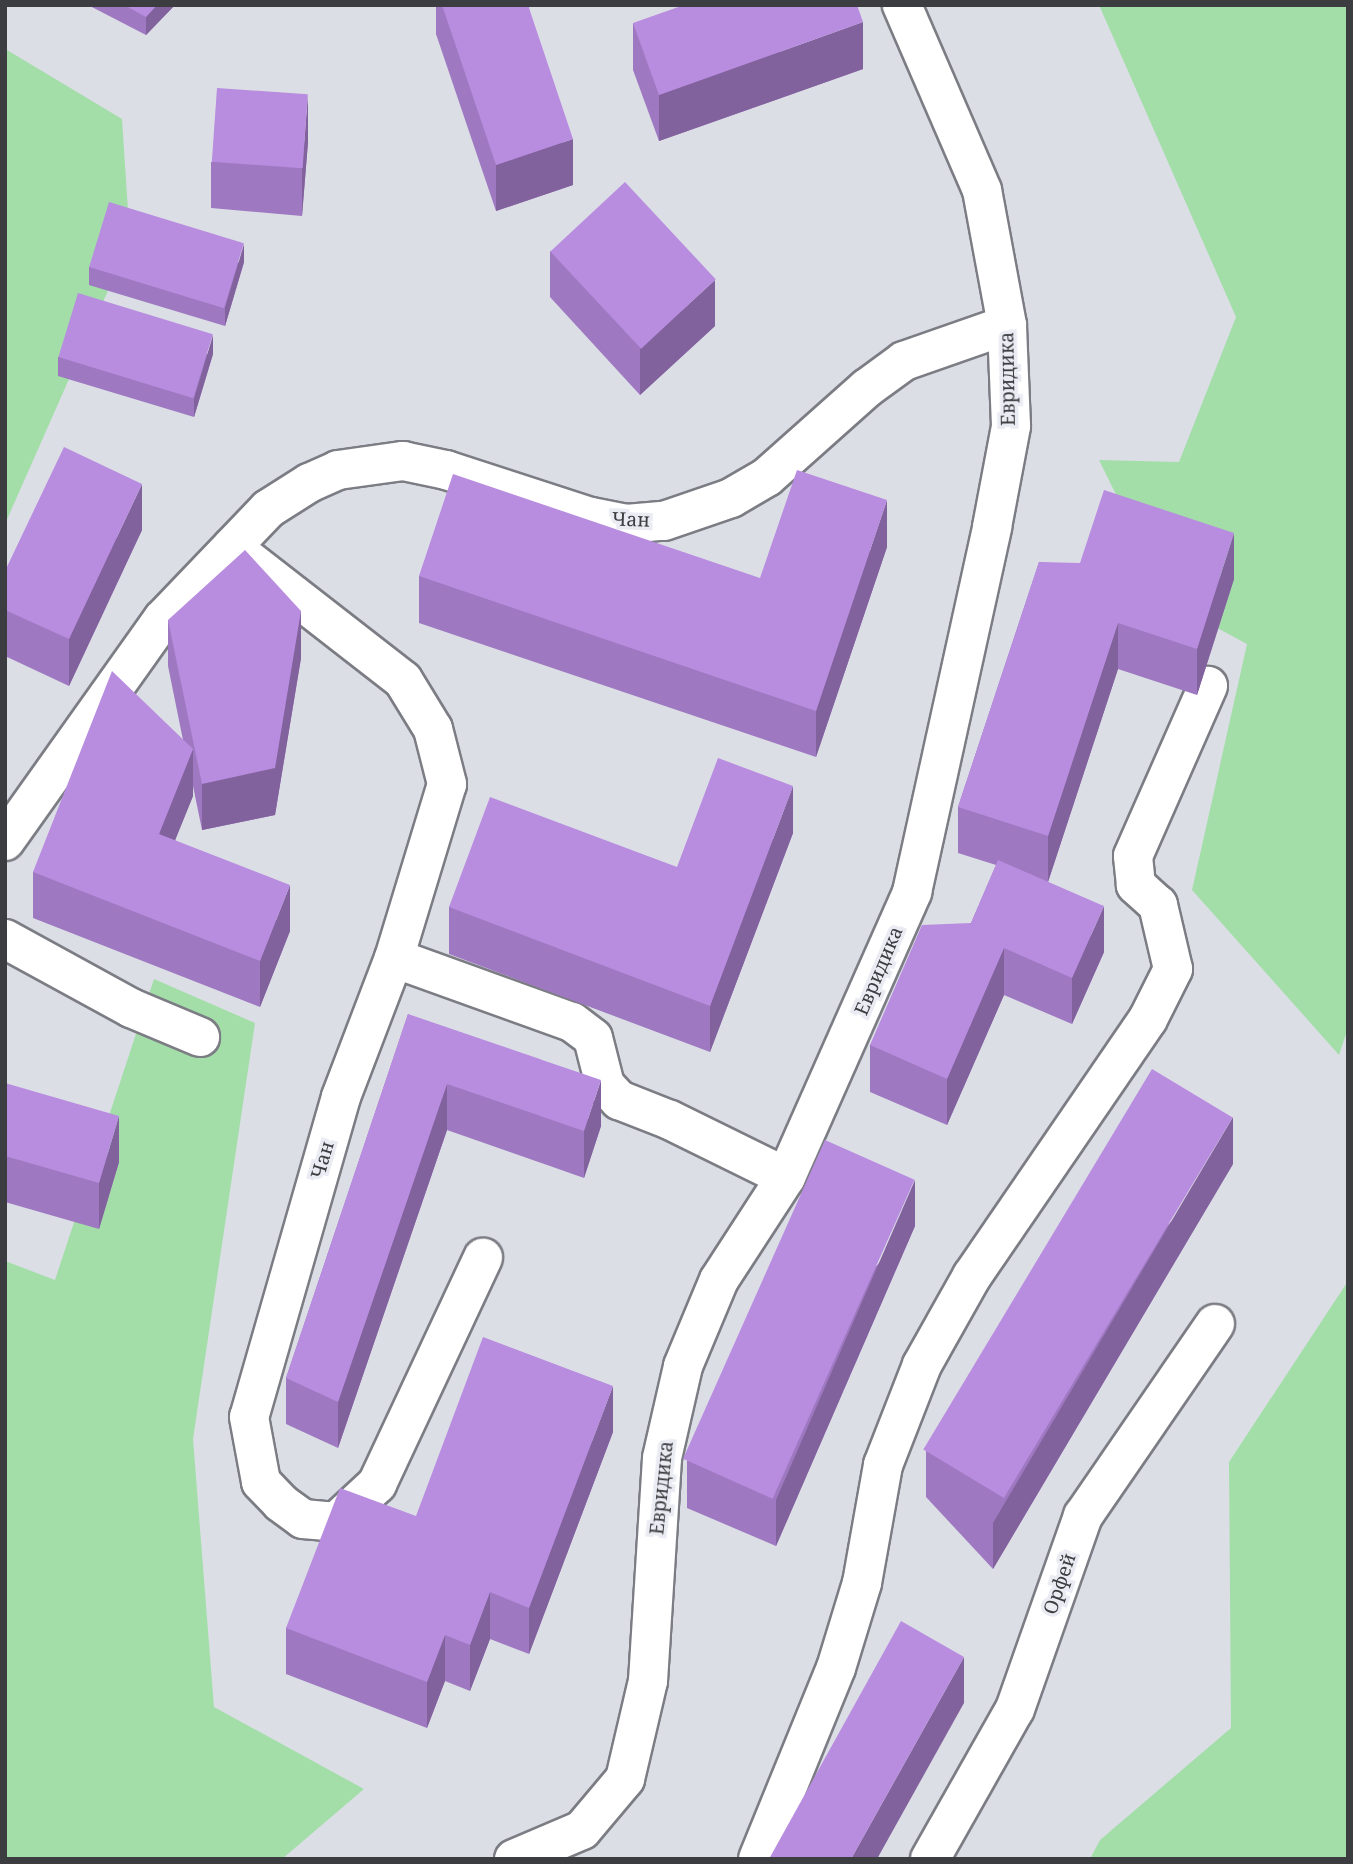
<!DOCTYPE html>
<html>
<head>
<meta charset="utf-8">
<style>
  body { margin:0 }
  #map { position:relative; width:1353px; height:1864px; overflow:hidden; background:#dcdee6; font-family:"Noto Serif",serif }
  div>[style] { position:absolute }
  .green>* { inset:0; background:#a3dea9 }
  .roads { filter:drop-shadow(2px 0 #7c7d84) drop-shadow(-2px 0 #7c7d84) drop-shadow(0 2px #7c7d84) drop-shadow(0 -2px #7c7d84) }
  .minor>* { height:38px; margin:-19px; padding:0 19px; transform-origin:19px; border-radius:19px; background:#fff }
  .wall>* { inset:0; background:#9e78c0 }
  .shaded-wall>* { inset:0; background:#81629c }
  .building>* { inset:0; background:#b88cdf; transform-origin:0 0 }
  span { translate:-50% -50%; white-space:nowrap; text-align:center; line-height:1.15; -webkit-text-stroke:7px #eaebf3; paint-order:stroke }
  .street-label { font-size:19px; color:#3c3d40 }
  .frame { position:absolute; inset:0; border:7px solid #3c3d40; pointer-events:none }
</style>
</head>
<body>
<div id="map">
  <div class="green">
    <i style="clip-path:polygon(1099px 5px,1348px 5px,1348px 1028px,1339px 1055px,1192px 890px,1247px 644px,1132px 582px,1128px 519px,1099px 460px,1179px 462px,1236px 317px)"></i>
    <i style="clip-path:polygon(7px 50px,122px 119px,130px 241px,5px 524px)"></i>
    <i style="clip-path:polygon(154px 979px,255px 1023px,193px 1439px,214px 1707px,364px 1789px,282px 1859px,5px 1859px,5px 1261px,55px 1280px)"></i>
    <i style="clip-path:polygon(1348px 1281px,1348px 1859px,1090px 1859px,1100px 1840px,1231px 1728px,1229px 1462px)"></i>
  </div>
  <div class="roads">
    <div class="minor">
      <i style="left:232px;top:547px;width:217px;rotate:37.9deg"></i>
      <i style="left:403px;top:680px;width:57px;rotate:58.5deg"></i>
      <i style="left:433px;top:729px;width:57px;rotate:75.7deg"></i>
      <i style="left:447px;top:784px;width:182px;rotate:106.9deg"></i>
      <i style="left:394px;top:958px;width:149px;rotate:110.9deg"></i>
      <i style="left:341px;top:1097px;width:333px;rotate:106deg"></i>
      <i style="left:249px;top:1417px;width:66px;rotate:79.5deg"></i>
      <i style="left:261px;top:1482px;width:29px;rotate:46deg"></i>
      <i style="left:281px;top:1503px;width:27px;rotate:36deg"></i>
      <i style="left:303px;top:1519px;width:33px;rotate:5deg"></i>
      <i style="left:336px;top:1522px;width:56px;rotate:-42.8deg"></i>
      <i style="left:377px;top:1484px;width:250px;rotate:-64.9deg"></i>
      <i style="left:5px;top:841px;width:272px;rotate:-54.6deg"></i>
      <i style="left:163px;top:619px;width:152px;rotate:-46.3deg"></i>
      <i style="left:268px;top:509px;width:49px;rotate:-32.4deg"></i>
      <i style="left:309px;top:483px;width:32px;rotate:-24deg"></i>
      <i style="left:338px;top:470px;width:66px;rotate:-7.9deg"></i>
      <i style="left:403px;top:461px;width:44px;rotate:11.8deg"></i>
      <i style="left:446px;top:470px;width:152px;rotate:18deg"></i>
      <i style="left:591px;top:517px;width:36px;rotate:11deg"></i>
      <i style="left:626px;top:524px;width:38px;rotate:-5deg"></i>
      <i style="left:664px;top:521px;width:71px;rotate:-18.9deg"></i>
      <i style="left:731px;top:498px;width:42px;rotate:-30.3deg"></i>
      <i style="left:767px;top:477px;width:134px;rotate:-41.7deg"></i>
      <i style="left:867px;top:388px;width:46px;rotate:-36.1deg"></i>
      <i style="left:904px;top:361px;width:109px;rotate:-19.3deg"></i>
      <i style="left:5px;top:939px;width:144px;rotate:28.7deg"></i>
      <i style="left:131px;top:1008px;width:75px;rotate:22.8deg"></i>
      <i style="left:394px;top:958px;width:189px;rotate:19.8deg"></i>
      <i style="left:572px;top:1022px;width:26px;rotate:37deg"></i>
      <i style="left:593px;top:1038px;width:49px;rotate:75.7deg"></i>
      <i style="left:605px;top:1085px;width:21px;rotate:47deg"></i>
      <i style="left:619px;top:1100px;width:55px;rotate:21.4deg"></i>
      <i style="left:670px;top:1120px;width:129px;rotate:26.2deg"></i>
      <i style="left:514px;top:1859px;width:74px;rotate:-23.1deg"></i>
      <i style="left:582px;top:1830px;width:67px;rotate:-49.9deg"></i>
      <i style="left:625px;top:1779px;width:101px;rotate:-76.8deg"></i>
      <i style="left:648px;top:1681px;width:223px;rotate:-86.4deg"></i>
      <i style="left:662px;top:1458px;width:94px;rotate:-77.1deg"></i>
      <i style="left:683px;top:1366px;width:93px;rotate:-67.3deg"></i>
      <i style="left:719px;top:1280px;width:123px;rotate:-57deg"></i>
      <i style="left:786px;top:1177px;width:312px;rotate:-66.1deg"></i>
      <i style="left:912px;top:892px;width:374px;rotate:-77.6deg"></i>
      <i style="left:992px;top:527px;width:103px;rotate:-79.3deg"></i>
      <i style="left:1011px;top:426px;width:101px;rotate:-92.3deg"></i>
      <i style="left:1007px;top:325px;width:137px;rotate:-100.5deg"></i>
      <i style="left:982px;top:190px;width:202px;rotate:-113.4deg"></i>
      <i style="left:758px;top:1859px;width:206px;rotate:-67.8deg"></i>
      <i style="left:836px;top:1668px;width:89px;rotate:-73deg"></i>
      <i style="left:862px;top:1583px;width:120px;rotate:-79.9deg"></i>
      <i style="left:883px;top:1465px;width:107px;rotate:-68.7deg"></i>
      <i style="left:922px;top:1365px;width:102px;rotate:-60.7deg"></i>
      <i style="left:972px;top:1276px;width:311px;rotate:-55.6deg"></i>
      <i style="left:1148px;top:1019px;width:56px;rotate:-63.4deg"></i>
      <i style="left:1173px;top:969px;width:66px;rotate:-103.2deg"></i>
      <i style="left:1158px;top:905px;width:30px;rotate:-138deg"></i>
      <i style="left:1136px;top:885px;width:29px;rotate:-96deg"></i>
      <i style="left:1133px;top:856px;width:186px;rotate:-66.2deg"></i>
      <i style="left:930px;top:1859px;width:172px;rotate:-60.5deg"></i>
      <i style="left:1015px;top:1709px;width:205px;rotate:-70.6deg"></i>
      <i style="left:1083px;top:1516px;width:233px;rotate:-55.5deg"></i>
    </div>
  </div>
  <div class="wall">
    <i style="clip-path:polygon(88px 5px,175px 5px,146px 35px)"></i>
    <i style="clip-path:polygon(436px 5px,528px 5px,573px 185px,496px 211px,436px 34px)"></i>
    <i style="clip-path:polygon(633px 23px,863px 69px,659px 141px,633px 70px)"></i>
    <i style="clip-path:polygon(308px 142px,302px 216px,211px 208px,211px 162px)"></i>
    <i style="clip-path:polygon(550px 251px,715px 326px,640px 395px,550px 297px)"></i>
    <i style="clip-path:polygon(244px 262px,225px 326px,89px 285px,89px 267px)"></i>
    <i style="clip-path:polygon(213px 354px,194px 417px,58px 376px,58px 357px)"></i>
    <i style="clip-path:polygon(142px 530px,69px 686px,5px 656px,5px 571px)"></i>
    <i style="clip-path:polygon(887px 547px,816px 757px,419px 623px,419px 576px,760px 578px)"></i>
    <i style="clip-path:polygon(1039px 562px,1234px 579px,1197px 695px,1118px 669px,1048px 882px,1104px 952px,1072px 1024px,1004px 995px,947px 1125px,870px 1092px,870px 1045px,971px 923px,996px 865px,958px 853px,958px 807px)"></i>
    <i style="clip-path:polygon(168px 620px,301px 658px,275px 815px,202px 830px,193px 786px,193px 796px,175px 840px,290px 931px,260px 1007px,33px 918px,33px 872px,183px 740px,168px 666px)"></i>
    <i style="clip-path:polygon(793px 833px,710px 1052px,449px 954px,449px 907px,677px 867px)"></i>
    <i style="clip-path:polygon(408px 1014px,601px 1126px,584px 1178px,447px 1130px,338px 1448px,286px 1424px,286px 1378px)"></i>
    <i style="clip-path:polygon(5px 1083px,119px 1162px,99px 1229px,5px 1202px)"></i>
    <i style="clip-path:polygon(1233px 1164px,993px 1569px,926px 1497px,926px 1451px)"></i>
    <i style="clip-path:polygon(915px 1226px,776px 1546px,687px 1508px,687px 1461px)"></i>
    <i style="clip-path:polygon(613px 1432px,529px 1654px,490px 1639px,470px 1691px,445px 1681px,427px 1728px,286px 1674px,286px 1628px,416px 1516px)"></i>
  </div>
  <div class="shaded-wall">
    <i style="clip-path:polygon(157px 5px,175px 5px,146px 35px,146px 17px)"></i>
    <i style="clip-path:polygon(863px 22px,863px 69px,659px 141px,659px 95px)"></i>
    <i style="clip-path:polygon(308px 95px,308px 142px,302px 216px,302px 169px)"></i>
    <i style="clip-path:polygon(573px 139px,573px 185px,496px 211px,496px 165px)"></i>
    <i style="clip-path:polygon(244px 244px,244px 262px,225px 326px,225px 308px)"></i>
    <i style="clip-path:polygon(715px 280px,715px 326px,640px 395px,640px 349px)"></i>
    <i style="clip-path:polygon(213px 335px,213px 354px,194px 417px,194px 399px)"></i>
    <i style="clip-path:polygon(142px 484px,142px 530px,69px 686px,69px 639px)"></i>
    <i style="clip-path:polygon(887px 500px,887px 547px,816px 757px,816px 711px)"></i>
    <i style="clip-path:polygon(1234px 533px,1234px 579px,1197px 695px,1197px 649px)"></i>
    <i style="clip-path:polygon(301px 611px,301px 658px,275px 815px,202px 830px,202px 784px)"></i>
    <i style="clip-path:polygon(1118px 623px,1118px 669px,1048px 882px,1048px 836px)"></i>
    <i style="clip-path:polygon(193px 749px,193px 796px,159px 880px,159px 834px)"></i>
    <i style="clip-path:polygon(793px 786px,793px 833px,710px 1052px,710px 1006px)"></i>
    <i style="clip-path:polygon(290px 885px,290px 931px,260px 1007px,260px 961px)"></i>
    <i style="clip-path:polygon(1104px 906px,1104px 952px,1072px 1024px,1072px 978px)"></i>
    <i style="clip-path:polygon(1004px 948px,1004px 995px,947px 1125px,947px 1079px)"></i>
    <i style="clip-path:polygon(601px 1080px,601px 1126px,584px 1178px,584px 1131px)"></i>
    <i style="clip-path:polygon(447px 1084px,447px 1130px,338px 1448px,338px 1402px)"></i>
    <i style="clip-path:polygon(119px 1116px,119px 1162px,99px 1229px,99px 1183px)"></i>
    <i style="clip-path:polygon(1233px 1117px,1233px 1164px,993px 1569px,993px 1523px)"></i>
    <i style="clip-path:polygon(915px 1180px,915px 1226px,776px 1546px,776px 1500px)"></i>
    <i style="clip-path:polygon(613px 1386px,613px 1432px,529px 1654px,529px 1608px)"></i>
    <i style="clip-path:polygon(490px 1592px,490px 1639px,470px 1691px,470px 1645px)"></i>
    <i style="clip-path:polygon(445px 1635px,445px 1681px,427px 1728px,427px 1682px)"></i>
    <i style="clip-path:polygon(964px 1657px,964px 1703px,877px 1859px,851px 1859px)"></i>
  </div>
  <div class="building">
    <i style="clip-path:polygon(124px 5px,157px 5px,146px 17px)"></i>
    <i style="clip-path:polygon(442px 5px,528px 5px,573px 139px,496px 165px)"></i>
    <i style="clip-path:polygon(684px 5px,857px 5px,863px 22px,659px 95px,633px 23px)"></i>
    <i style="left:217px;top:88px;width:91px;height:74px;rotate:4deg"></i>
    <i style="left:625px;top:182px;width:133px;height:102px;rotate:47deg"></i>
    <i style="left:109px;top:202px;width:141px;height:68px;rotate:17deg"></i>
    <i style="left:78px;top:293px;width:141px;height:67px;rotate:17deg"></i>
    <i style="clip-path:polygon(64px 447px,142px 484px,69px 639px,5px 610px,5px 571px)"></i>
    <i style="clip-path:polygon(797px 470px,887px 500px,816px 711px,419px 576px,453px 474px,760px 578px)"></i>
    <i style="clip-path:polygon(1104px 490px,1234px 533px,1197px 649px,1118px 623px,1048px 836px,958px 807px,1039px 562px,1080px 563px)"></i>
    <i style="clip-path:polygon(245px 550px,301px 611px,275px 768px,202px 784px,168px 620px)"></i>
    <i style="clip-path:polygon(112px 671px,193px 749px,159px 834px,290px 885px,260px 961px,33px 872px)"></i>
    <i style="clip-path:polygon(718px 758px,793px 786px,710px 1006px,449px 907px,490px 797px,677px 867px)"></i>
    <i style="clip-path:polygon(998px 860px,1104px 906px,1072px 978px,1004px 948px,947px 1079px,870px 1045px,922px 925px,971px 923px)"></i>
    <i style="clip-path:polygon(408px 1014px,601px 1080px,584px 1131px,447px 1084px,338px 1402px,286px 1378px)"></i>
    <i style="left:1152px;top:1069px;width:94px;height:444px;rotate:31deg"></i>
    <i style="clip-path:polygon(5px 1083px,119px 1116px,99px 1183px,5px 1156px)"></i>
    <i style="left:825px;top:1140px;width:98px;height:349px;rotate:24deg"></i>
    <i style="clip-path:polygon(483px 1337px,613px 1386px,529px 1608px,490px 1592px,470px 1645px,445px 1635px,427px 1682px,286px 1628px,340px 1488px,416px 1516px)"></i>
    <i style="clip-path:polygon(901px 1621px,964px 1657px,851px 1859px,769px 1859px)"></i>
  </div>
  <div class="street-label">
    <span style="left:1008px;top:379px;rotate:-91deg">Евридика</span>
    <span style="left:631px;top:520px;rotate:2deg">Чан</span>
    <span style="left:879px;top:971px;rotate:-67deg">Евридика</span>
    <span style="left:323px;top:1160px;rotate:-74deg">Чан</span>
    <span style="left:662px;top:1488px;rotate:-84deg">Евридика</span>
    <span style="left:1060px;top:1584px;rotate:-71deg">Орфей</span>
  </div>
  <div class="frame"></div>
</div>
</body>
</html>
